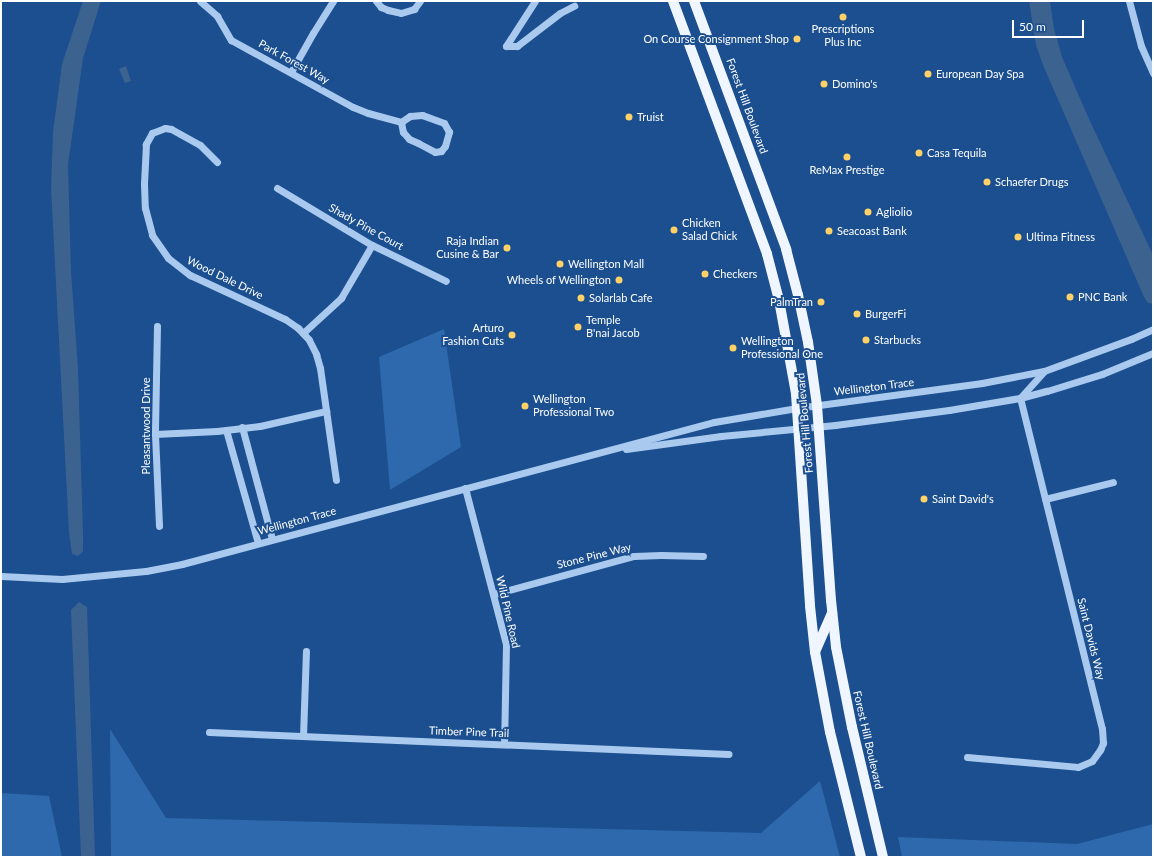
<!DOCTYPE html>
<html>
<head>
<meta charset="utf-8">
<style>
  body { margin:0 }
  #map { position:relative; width:1154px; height:858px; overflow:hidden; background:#1b4f8f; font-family:Lato,sans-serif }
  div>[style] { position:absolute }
  .green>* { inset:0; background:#2e69ad }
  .water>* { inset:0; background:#3c6290 }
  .minor>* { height:7px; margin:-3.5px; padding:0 3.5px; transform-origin:3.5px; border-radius:3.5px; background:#a9c9ee }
  .major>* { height:10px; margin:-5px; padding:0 5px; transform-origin:5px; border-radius:5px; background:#f0f6ff }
  .dots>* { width:11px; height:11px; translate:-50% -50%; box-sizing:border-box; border:2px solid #1b4f8f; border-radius:50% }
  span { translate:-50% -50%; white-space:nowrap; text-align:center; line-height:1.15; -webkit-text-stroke:4px #1b4f8f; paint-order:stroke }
  .poi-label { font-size:11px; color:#fff }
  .right { translate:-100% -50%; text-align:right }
  .left { translate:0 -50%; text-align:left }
  .street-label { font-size:11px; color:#fff }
  .frame { position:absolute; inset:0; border:2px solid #fff; pointer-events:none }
  .scale { position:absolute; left:1012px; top:20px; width:72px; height:18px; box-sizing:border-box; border:2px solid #fff; border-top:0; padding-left:5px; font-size:12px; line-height:14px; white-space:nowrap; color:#fff; -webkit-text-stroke:3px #1b4f8f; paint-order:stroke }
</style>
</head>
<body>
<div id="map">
  <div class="green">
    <i style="clip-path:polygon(444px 329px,461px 447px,390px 490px,379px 357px)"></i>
    <i style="clip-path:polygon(110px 729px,166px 818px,761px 833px,820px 781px,840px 857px,111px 857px)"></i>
    <i style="clip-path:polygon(1px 793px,49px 796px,62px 857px,1px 857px)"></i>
    <i style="clip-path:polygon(1153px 824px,1153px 857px,902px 857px,898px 837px,1077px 844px)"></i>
  </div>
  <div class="water">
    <i style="clip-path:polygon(83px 1px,101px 1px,83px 58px,68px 165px,71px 271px,78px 369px,83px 532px,83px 551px,78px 556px,72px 554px,69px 532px,51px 188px,53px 132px,62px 64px)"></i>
    <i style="clip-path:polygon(1029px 1px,1050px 1px,1054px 29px,1062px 57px,1089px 119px,1153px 255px,1153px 304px,1148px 303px,1144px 297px,1043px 65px,1036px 45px)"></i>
    <i style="clip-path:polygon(126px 66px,131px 81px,125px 83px,119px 69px)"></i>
    <i style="clip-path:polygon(79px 602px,87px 607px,95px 857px,81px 857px,71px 610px)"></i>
  </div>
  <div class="minor">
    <i style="left:200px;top:1px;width:23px;rotate:41deg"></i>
    <i style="left:217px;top:16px;width:28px;rotate:60deg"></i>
    <i style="left:231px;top:40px;width:139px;rotate:28.8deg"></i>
    <i style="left:353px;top:107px;width:16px;rotate:22deg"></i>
    <i style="left:368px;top:113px;width:34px;rotate:15deg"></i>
    <i style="left:401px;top:122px;width:10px;rotate:79deg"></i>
    <i style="left:403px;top:132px;width:9px;rotate:49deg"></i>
    <i style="left:409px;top:139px;width:10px;rotate:24deg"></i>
    <i style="left:418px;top:143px;width:19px;rotate:28deg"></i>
    <i style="left:435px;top:152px;width:6px;rotate:-9deg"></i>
    <i style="left:441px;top:151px;width:6px;rotate:-51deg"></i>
    <i style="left:445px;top:146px;width:15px;rotate:-74deg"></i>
    <i style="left:449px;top:132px;width:10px;rotate:-119deg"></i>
    <i style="left:444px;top:123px;width:23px;rotate:-160deg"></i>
    <i style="left:422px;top:115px;width:12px;rotate:175deg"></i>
    <i style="left:410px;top:116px;width:11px;rotate:146deg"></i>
    <i style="left:376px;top:1px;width:8px;rotate:50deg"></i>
    <i style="left:381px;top:7px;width:8px;rotate:23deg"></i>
    <i style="left:388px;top:10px;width:13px;rotate:13deg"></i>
    <i style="left:401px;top:13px;width:14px;rotate:-17deg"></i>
    <i style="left:414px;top:9px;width:10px;rotate:-53deg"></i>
    <i style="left:1129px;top:1px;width:47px;rotate:75.1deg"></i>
    <i style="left:1141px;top:46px;width:30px;rotate:66deg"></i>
    <i style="left:506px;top:46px;width:11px"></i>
    <i style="left:517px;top:46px;width:54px;rotate:-37.5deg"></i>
    <i style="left:560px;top:13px;width:16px;rotate:-27deg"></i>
    <i style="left:506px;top:46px;width:54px;rotate:-57.2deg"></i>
    <i style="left:291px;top:72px;width:45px;rotate:-60.6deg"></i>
    <i style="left:313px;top:33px;width:38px;rotate:-58deg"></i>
    <i style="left:217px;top:162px;width:24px;rotate:-135deg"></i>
    <i style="left:200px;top:145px;width:33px;rotate:-151deg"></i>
    <i style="left:171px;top:129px;width:6px;rotate:-171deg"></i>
    <i style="left:165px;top:128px;width:14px;rotate:159deg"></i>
    <i style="left:152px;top:133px;width:13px;rotate:119deg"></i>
    <i style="left:146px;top:144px;width:40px;rotate:92.9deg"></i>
    <i style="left:144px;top:184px;width:24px;rotate:88deg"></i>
    <i style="left:145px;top:208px;width:28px;rotate:75deg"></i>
    <i style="left:152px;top:235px;width:28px;rotate:55deg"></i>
    <i style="left:168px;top:258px;width:28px;rotate:38deg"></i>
    <i style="left:190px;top:275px;width:105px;rotate:24.9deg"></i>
    <i style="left:285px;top:319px;width:16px;rotate:35deg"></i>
    <i style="left:298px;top:328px;width:16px;rotate:47deg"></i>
    <i style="left:309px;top:340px;width:16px;rotate:63deg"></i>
    <i style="left:316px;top:354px;width:15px;rotate:74deg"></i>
    <i style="left:320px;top:368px;width:113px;rotate:81.9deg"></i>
    <i style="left:277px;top:188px;width:111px;rotate:31deg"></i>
    <i style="left:372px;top:245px;width:82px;rotate:25.9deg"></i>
    <i style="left:157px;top:326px;width:108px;rotate:91.1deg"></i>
    <i style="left:155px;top:434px;width:92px;rotate:87.5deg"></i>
    <i style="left:303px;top:333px;width:52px;rotate:-42.6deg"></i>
    <i style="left:341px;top:298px;width:61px;rotate:-59.7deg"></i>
    <i style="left:242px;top:427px;width:116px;rotate:75deg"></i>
    <i style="left:226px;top:430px;width:117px;rotate:74.2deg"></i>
    <i style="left:155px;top:434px;width:62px;rotate:-2.8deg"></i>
    <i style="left:217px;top:431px;width:43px;rotate:-6.6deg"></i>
    <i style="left:260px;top:426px;width:68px;rotate:-12.8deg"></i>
    <i style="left:626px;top:449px;width:96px;rotate:-7.8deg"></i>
    <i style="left:721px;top:436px;width:115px;rotate:-5.5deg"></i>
    <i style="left:835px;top:425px;width:115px;rotate:-7.5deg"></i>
    <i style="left:949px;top:410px;width:72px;rotate:-9.6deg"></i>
    <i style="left:1020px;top:398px;width:28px;rotate:-15deg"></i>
    <i style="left:1047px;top:391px;width:58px;rotate:-17.2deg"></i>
    <i style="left:1102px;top:374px;width:55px;rotate:-22.4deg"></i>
    <i style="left:465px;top:488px;width:161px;rotate:75.3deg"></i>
    <i style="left:506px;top:644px;width:100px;rotate:91.1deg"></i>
    <i style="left:1045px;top:499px;width:70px;rotate:-14deg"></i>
    <i style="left:1px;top:576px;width:61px;rotate:2.8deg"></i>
    <i style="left:62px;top:579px;width:84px;rotate:-5.4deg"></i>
    <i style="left:146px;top:571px;width:37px;rotate:-11deg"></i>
    <i style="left:182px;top:564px;width:551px;rotate:-14.94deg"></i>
    <i style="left:714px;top:422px;width:84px;rotate:-9.6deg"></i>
    <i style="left:797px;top:408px;width:187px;rotate:-7.7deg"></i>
    <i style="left:982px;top:383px;width:63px;rotate:-11deg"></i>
    <i style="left:1044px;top:371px;width:93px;rotate:-20.2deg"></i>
    <i style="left:1131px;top:339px;width:24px;rotate:-24deg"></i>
    <i style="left:494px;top:594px;width:145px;rotate:-15.2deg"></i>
    <i style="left:634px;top:556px;width:27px;rotate:-2deg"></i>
    <i style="left:661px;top:555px;width:42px;rotate:1.4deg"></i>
    <i style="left:209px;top:732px;width:520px;rotate:2.42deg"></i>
    <i style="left:303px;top:736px;width:85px;rotate:-88deg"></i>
    <i style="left:967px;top:757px;width:111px;rotate:5.1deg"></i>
    <i style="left:1078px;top:767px;width:15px;rotate:-23deg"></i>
    <i style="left:1092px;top:761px;width:14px;rotate:-54deg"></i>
    <i style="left:1100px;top:750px;width:8px;rotate:-67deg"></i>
    <i style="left:1103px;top:743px;width:14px;rotate:-94deg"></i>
    <i style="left:1102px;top:729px;width:341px;rotate:-103.9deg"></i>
    <i style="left:1020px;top:398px;width:36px;rotate:-48deg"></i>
  </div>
  <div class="major">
    <i style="left:673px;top:1px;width:270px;rotate:69.6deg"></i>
    <i style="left:767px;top:254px;width:48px;rotate:75.4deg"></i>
    <i style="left:779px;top:300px;width:96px;rotate:79.7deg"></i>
    <i style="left:796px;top:394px;width:212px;rotate:86.2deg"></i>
    <i style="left:810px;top:606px;width:46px;rotate:83.8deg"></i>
    <i style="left:815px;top:652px;width:81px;rotate:79.4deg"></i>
    <i style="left:830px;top:732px;width:129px;rotate:76.1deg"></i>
    <i style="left:694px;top:1px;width:265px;rotate:69.6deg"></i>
    <i style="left:786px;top:249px;width:48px;rotate:75.4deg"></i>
    <i style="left:798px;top:295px;width:48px;rotate:78deg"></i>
    <i style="left:808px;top:342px;width:64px;rotate:81.9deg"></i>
    <i style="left:817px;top:405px;width:196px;rotate:85.9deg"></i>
    <i style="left:831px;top:600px;width:47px;rotate:83.9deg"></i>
    <i style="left:836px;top:647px;width:82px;rotate:78.7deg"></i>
    <i style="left:852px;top:727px;width:134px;rotate:76.6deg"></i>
    <i style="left:815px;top:652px;width:43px;rotate:-66.4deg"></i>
  </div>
  <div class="dots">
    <i style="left:843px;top:17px;background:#ffd166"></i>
    <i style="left:797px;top:39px;background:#ffd166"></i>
    <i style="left:928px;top:74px;background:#ffd166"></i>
    <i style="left:824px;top:84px;background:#ffd166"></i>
    <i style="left:629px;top:117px;background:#ffd166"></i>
    <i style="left:919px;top:153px;background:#ffd166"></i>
    <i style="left:847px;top:157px;background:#ffd166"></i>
    <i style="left:987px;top:182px;background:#ffd166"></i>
    <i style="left:868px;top:212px;background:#ffd166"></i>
    <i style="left:674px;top:230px;background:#ffd166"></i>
    <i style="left:829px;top:231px;background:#ffd166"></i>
    <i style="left:1018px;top:237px;background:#ffd166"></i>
    <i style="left:507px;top:248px;background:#ffd166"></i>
    <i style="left:560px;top:264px;background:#ffd166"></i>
    <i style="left:705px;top:274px;background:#ffd166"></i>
    <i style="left:619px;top:280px;background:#ffd166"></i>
    <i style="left:1070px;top:297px;background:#ffd166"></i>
    <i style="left:581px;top:298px;background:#ffd166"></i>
    <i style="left:821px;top:302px;background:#ffd166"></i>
    <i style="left:857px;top:314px;background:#ffd166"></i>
    <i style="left:578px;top:327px;background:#ffd166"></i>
    <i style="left:512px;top:335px;background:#ffd166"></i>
    <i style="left:866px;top:340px;background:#ffd166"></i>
    <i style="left:733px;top:348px;background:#ffd166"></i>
    <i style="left:525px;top:406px;background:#ffd166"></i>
    <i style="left:924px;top:499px;background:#ffd166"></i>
  </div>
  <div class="poi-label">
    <span style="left:843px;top:36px">Prescriptions<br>Plus Inc</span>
    <span class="right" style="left:789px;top:39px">On Course Consignment Shop</span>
    <span class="left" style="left:936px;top:74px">European Day Spa</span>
    <span class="left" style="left:832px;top:84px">Domino's</span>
    <span class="left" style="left:637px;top:117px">Truist</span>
    <span class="left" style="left:927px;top:153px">Casa Tequila</span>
    <span style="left:847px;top:170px">ReMax Prestige</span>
    <span class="left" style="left:995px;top:182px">Schaefer Drugs</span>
    <span class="left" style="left:876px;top:212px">Agliolio</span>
    <span class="left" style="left:682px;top:230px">Chicken<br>Salad Chick</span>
    <span class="left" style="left:837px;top:231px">Seacoast Bank</span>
    <span class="left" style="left:1026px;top:237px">Ultima Fitness</span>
    <span class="right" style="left:499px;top:248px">Raja Indian<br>Cusine &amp; Bar</span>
    <span class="left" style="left:568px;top:264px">Wellington Mall</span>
    <span class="left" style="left:713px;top:274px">Checkers</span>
    <span class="right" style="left:611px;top:280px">Wheels of Wellington</span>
    <span class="left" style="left:1078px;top:297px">PNC Bank</span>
    <span class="left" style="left:589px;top:298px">Solarlab Cafe</span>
    <span class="right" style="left:813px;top:302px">PalmTran</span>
    <span class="left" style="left:865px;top:314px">BurgerFi</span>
    <span class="left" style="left:586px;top:327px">Temple<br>B'nai Jacob</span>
    <span class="right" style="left:504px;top:335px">Arturo<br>Fashion Cuts</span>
    <span class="left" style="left:874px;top:340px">Starbucks</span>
    <span class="left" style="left:741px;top:348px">Wellington<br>Professional One</span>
    <span class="left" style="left:533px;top:406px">Wellington<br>Professional Two</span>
    <span class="left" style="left:932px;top:499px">Saint David's</span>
  </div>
  <div class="street-label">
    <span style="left:294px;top:62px;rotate:29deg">Park Forest Way</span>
    <span style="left:747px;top:106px;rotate:70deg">Forest Hill Boulevard</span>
    <span style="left:366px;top:227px;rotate:29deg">Shady Pine Court</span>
    <span style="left:225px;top:278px;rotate:26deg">Wood Dale Drive</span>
    <span style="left:874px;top:387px;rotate:-7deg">Wellington Trace</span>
    <span style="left:805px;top:423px;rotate:-95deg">Forest Hill Boulevard</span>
    <span style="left:146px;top:426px;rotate:-90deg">Pleasantwood Drive</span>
    <span style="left:297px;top:521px;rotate:-15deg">Wellington Trace</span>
    <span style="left:594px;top:556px;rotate:-14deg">Stone Pine Way</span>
    <span style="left:508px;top:612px;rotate:77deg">Wild Pine Road</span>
    <span style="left:1091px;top:639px;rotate:76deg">Saint Davids Way</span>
    <span style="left:469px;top:732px;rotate:2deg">Timber Pine Trail</span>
    <span style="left:868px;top:740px;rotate:77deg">Forest Hill Boulevard</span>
  </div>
  <div class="frame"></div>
  <div class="scale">50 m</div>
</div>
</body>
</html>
